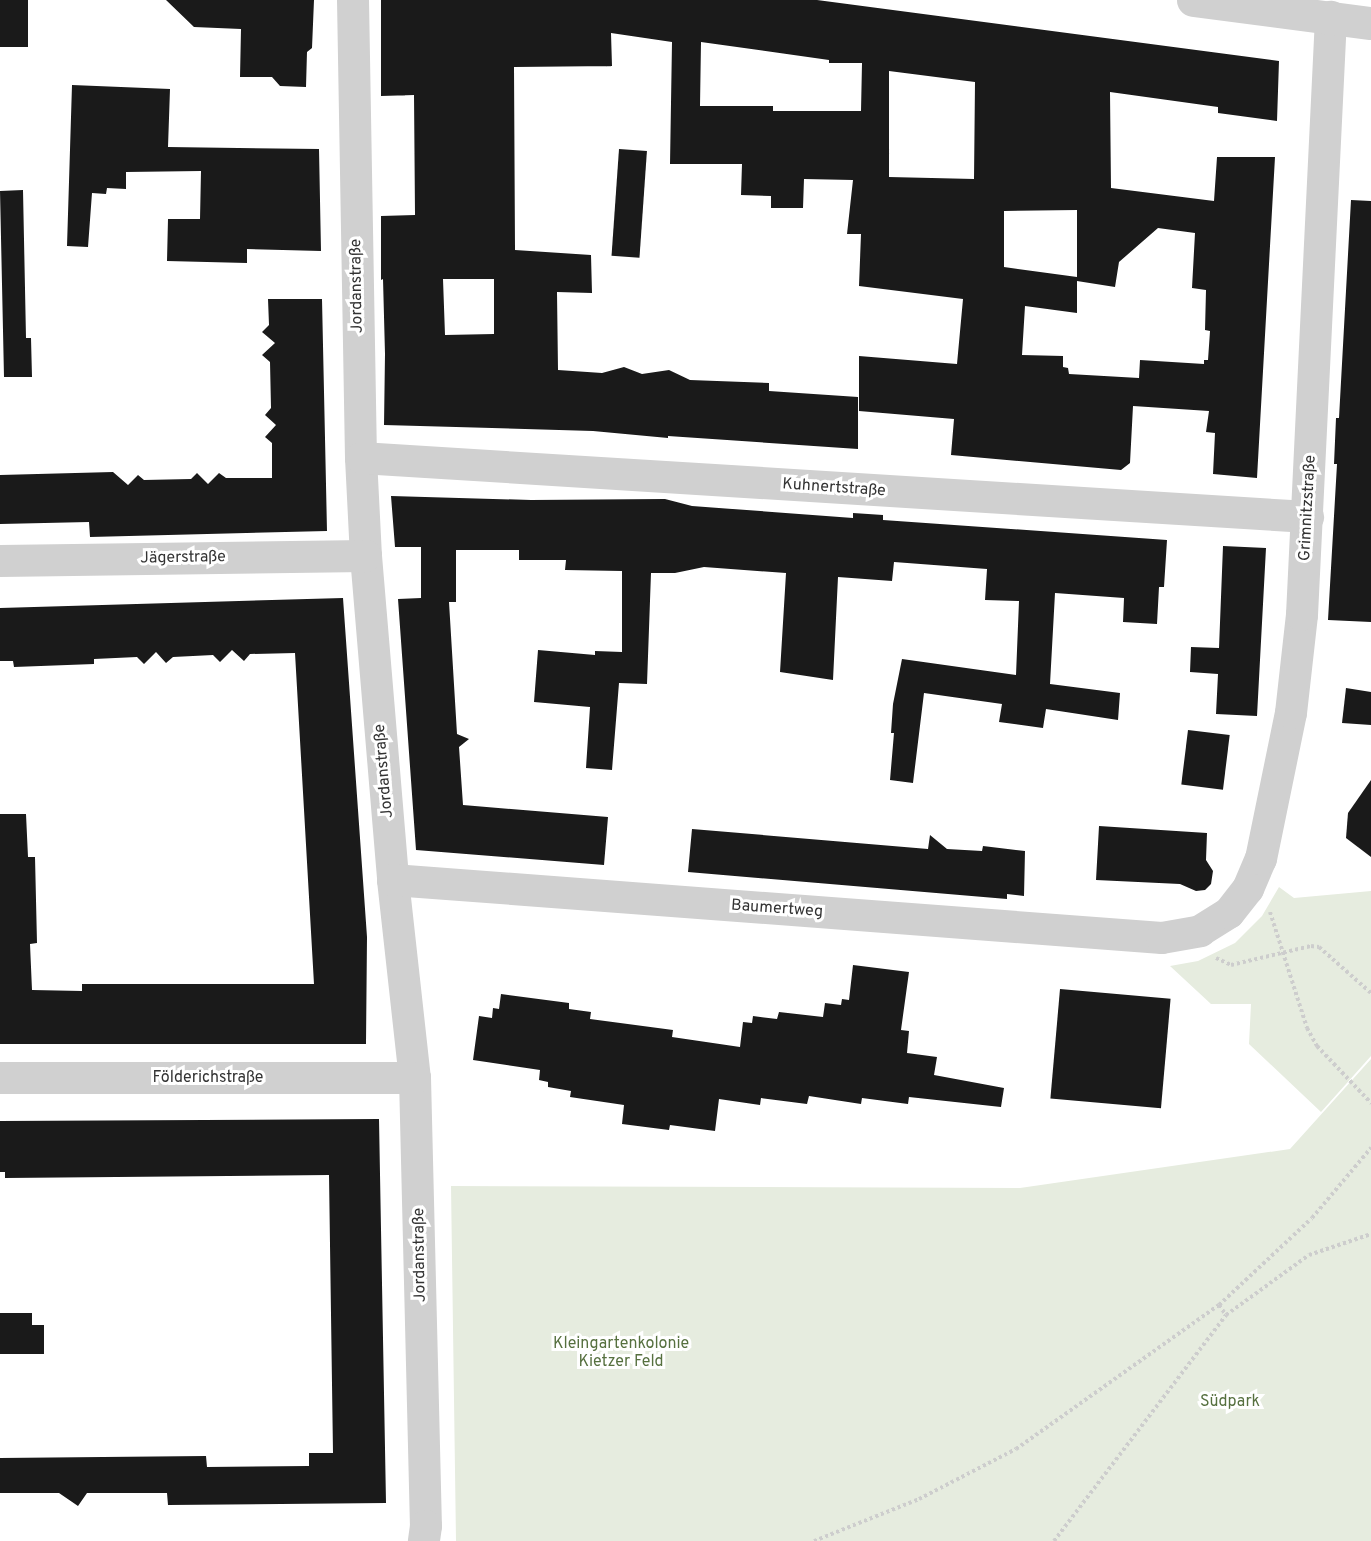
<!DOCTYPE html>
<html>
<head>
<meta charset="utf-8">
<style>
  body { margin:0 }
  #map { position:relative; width:1371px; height:1541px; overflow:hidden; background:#fff; font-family:Overpass,sans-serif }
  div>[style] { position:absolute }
  .green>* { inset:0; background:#e6ecdf }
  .building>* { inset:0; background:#1a1a1a; transform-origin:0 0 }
  .path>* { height:4px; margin-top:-2px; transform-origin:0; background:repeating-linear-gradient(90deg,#cdcdcd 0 3px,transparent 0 6px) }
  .minor>* { height:32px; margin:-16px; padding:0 16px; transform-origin:16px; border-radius:16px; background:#d0d0d0 }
  .tertiary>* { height:33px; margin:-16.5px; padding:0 16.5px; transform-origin:16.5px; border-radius:16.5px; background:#d0d0d0 }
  span { translate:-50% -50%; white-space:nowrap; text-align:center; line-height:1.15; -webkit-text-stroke:6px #fff; paint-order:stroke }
  .street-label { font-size:16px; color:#333 }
  .park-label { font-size:16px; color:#56703f }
</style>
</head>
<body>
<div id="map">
  <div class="green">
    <i style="clip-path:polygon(1279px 887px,1294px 898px,1371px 891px,1371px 1056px,1321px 1112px,1249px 1044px,1251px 1004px,1211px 1004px,1170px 966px,1198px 961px,1235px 943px,1262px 916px)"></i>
    <i style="clip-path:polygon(1371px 1059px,1371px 1541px,456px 1541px,451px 1186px,1020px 1188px,1290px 1149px)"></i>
  </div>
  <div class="building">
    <i style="left:0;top:0;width:28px;height:47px"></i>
    <i style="clip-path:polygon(166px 0,314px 0,312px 48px,307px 52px,306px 87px,280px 86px,272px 77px,240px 77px,241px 29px,194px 27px)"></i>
    <i style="clip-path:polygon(evenodd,381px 0,817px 0,1279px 61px,1277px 121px,1218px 113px,1218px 107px,1110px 92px,1111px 188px,1214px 201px,1217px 157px,1275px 157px,1257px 478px,1213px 474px,1215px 433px,1206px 432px,1209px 411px,1133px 406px,1130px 463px,1121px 470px,951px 455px,954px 419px,859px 411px,859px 356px,957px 364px,963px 299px,859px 286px,861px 234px,847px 234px,853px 180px,804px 179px,803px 208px,771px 208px,771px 196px,741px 195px,742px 164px,670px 164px,672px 42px,611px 33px,612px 66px,514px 67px,515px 250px,591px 255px,592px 293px,557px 292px,558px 370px,602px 373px,624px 367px,642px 374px,669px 370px,690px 380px,769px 383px,769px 391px,858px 397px,858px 449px,668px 436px,668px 438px,593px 431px,384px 425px,385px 354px,383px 279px,381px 280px,381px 216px,415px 215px,414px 95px,381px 96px,381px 0,701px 42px,829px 60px,829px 63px,862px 63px,861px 111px,773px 111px,773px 106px,700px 106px,701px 42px,381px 0,889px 71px,975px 82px,974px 179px,889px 177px,889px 71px,381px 0,1077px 210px,1077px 277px,1004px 267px,1004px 211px,1077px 210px,381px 0,1158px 228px,1195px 233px,1192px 288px,1206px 290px,1205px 330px,1210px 331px,1208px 360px,1204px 360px,1204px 364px,1140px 360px,1139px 378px,1069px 374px,1068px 368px,1063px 367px,1063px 356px,1022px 355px,1025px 306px,1077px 313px,1077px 281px,1115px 287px,1119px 262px,1158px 228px,381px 0,443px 279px,494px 279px,494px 334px,445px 335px,443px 279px)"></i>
    <i style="clip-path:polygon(72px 85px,170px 89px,168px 147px,319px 149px,321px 251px,247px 249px,247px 263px,167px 261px,168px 219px,200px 219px,201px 171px,126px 172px,126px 189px,107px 188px,106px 194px,92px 193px,88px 247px,67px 246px)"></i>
    <i style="left:619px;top:149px;width:28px;height:107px;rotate:4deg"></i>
    <i style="clip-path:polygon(23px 190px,26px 338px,31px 338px,32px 377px,4px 377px,0 191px)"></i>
    <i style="clip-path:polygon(1351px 200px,1371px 201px,1371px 622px,1328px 620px,1337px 464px,1334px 464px,1336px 418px,1339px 418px)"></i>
    <i style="clip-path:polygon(268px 299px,322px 299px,327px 531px,90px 537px,89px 522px,0 524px,0 475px,113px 472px,128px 485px,138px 475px,144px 480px,191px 479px,197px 473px,208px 484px,219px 473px,226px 478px,272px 478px,272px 443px,265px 437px,276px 425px,265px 415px,271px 408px,270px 362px,262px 355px,275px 343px,262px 332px,269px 325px)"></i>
    <i style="clip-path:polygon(391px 496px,531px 500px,665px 499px,692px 506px,853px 518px,853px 513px,883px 515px,883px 520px,1167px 540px,1164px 587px,1159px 587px,1157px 624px,1123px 622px,1124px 598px,1055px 593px,1050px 684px,1120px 693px,1118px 720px,1046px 709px,1043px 728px,999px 722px,1002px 704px,924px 693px,913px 783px,890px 780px,894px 733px,891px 733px,893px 704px,902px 659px,1016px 675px,1019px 601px,985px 600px,987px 569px,894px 562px,892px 581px,838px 577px,833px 680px,780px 672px,786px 573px,704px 567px,675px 573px,651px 573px,647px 684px,619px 683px,612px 770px,586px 768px,590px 707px,534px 702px,538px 650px,595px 655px,595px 651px,622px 652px,622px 571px,565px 570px,566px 560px,519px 560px,519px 550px,456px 550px,456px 602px,449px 602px,457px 734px,469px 739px,459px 747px,463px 805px,608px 817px,604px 865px,416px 850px,398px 599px,421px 598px,421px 547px,395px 547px)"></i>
    <i style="clip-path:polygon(1223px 546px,1266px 548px,1257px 716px,1216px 714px,1218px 674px,1190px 672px,1191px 647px,1219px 648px)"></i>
    <i style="clip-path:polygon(343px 598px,367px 937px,366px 1044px,0 1044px,0 814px,26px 814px,28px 857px,35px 857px,37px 943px,30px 944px,32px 990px,82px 991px,82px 984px,314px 984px,295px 653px,250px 654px,244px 661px,232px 650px,220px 662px,213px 655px,173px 657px,166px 663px,156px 652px,144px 664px,137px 657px,94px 659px,94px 664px,14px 667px,13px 661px,0 661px,0 608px)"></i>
    <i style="clip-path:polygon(1346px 688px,1371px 692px,1371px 725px,1342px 723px)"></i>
    <i style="left:1188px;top:730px;width:42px;height:55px;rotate:7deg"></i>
    <i style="clip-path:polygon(1371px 780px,1371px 857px,1346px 838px,1348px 813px)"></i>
    <i style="clip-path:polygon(1099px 826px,1207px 833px,1206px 860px,1213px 871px,1211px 884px,1205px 890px,1196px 891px,1180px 884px,1096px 880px)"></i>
    <i style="clip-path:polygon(692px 829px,928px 849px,930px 835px,947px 849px,982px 851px,983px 846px,1025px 851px,1024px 896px,1007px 894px,1007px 899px,688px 872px)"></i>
    <i style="clip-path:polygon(853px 965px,909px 972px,901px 1030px,909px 1031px,907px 1053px,937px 1057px,934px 1075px,1004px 1088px,1001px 1107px,909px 1097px,908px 1104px,862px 1098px,861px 1104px,809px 1096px,807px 1104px,761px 1098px,760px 1105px,719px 1099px,715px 1131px,670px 1125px,669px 1130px,622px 1124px,624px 1105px,570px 1097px,571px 1091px,548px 1087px,548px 1082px,539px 1080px,540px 1070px,473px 1060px,479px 1016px,492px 1018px,493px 1008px,499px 1009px,501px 994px,569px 1003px,569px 1009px,591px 1012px,590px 1019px,673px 1030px,672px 1037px,740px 1047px,743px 1022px,752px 1023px,753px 1016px,777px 1019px,779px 1012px,823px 1017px,825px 1003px,841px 1005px,842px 999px,849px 1000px)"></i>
    <i style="left:1060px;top:989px;width:111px;height:110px;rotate:5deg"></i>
    <i style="clip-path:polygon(379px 1119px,386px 1503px,168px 1505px,167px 1493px,87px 1493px,78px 1506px,59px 1493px,0 1493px,0 1458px,206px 1456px,207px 1467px,309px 1466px,309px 1453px,333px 1453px,329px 1175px,5px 1178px,5px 1172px,0 1172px,0 1121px)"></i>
    <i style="clip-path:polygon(0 1313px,32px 1313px,32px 1325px,44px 1325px,44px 1354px,0 1354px)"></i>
  </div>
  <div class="path">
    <i style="left:1270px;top:912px;width:122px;rotate:72.3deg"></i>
    <i style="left:1307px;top:1028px;width:21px;rotate:61deg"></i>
    <i style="left:1317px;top:1046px;width:79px;rotate:46.5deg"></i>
    <i style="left:1216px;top:958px;width:17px;rotate:25deg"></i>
    <i style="left:1231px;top:965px;width:82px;rotate:-13.4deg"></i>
    <i style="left:1311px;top:946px;width:8px;rotate:7deg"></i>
    <i style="left:1319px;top:947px;width:69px;rotate:41.5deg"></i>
    <i style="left:1219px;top:1305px;width:12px;rotate:55deg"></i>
    <i style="left:814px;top:1541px;width:113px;rotate:-21.8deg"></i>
    <i style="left:919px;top:1499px;width:109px;rotate:-27.3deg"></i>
    <i style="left:1016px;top:1449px;width:249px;rotate:-35.4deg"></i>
    <i style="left:1219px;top:1305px;width:127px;rotate:-43.1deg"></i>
    <i style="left:1312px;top:1218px;width:92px;rotate:-49.9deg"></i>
    <i style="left:1054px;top:1541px;width:284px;rotate:-52.7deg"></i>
    <i style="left:1226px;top:1315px;width:102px;rotate:-35.9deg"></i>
    <i style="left:1309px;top:1255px;width:65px;rotate:-18.7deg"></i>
  </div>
  <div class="minor">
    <i style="left:353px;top:0;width:458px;rotate:89deg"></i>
    <i style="left:361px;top:458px;width:98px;rotate:87.1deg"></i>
    <i style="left:366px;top:556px;width:325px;rotate:85.2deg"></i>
    <i style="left:393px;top:880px;width:199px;rotate:83.7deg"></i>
    <i style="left:415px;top:1078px;width:448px;rotate:88.6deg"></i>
    <i style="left:426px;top:1526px;width:15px;rotate:98deg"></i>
    <i style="left:361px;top:458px;width:949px;rotate:3.57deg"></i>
    <i style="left:0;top:561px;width:366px;rotate:-0.8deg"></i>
    <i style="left:393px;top:880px;width:771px;rotate:4.31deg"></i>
    <i style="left:1162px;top:938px;width:39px;rotate:-10deg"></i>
    <i style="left:1200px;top:931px;width:34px;rotate:-32deg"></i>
    <i style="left:1229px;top:913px;width:31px;rotate:-52deg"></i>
    <i style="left:1248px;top:889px;width:33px;rotate:-67deg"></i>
    <i style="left:1261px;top:859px;width:149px;rotate:-78.4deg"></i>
    <i style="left:1291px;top:713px;width:99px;rotate:-83.6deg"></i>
    <i style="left:1302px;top:615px;width:599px;rotate:-87.22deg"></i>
    <i style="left:0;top:1078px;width:415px"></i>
  </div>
  <div class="tertiary">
    <i style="left:1193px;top:0;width:179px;rotate:7.4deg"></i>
  </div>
  <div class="street-label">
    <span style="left:357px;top:286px;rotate:-91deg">Jordanstraße</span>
    <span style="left:834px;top:488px;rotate:4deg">Kuhnertstraße</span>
    <span style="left:1308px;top:508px;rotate:-87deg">Grimnitzstraße</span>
    <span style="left:183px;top:558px;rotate:-1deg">Jägerstraße</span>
    <span style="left:384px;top:771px;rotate:-95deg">Jordanstraße</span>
    <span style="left:777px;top:909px;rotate:4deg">Baumertweg</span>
    <span style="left:208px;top:1078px">Földerichstraße</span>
    <span style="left:420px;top:1255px;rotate:-91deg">Jordanstraße</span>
  </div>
  <div class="park-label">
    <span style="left:621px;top:1353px">Kleingartenkolonie<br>Kietzer Feld</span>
    <span style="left:1230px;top:1402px">Südpark</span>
  </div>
</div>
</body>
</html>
